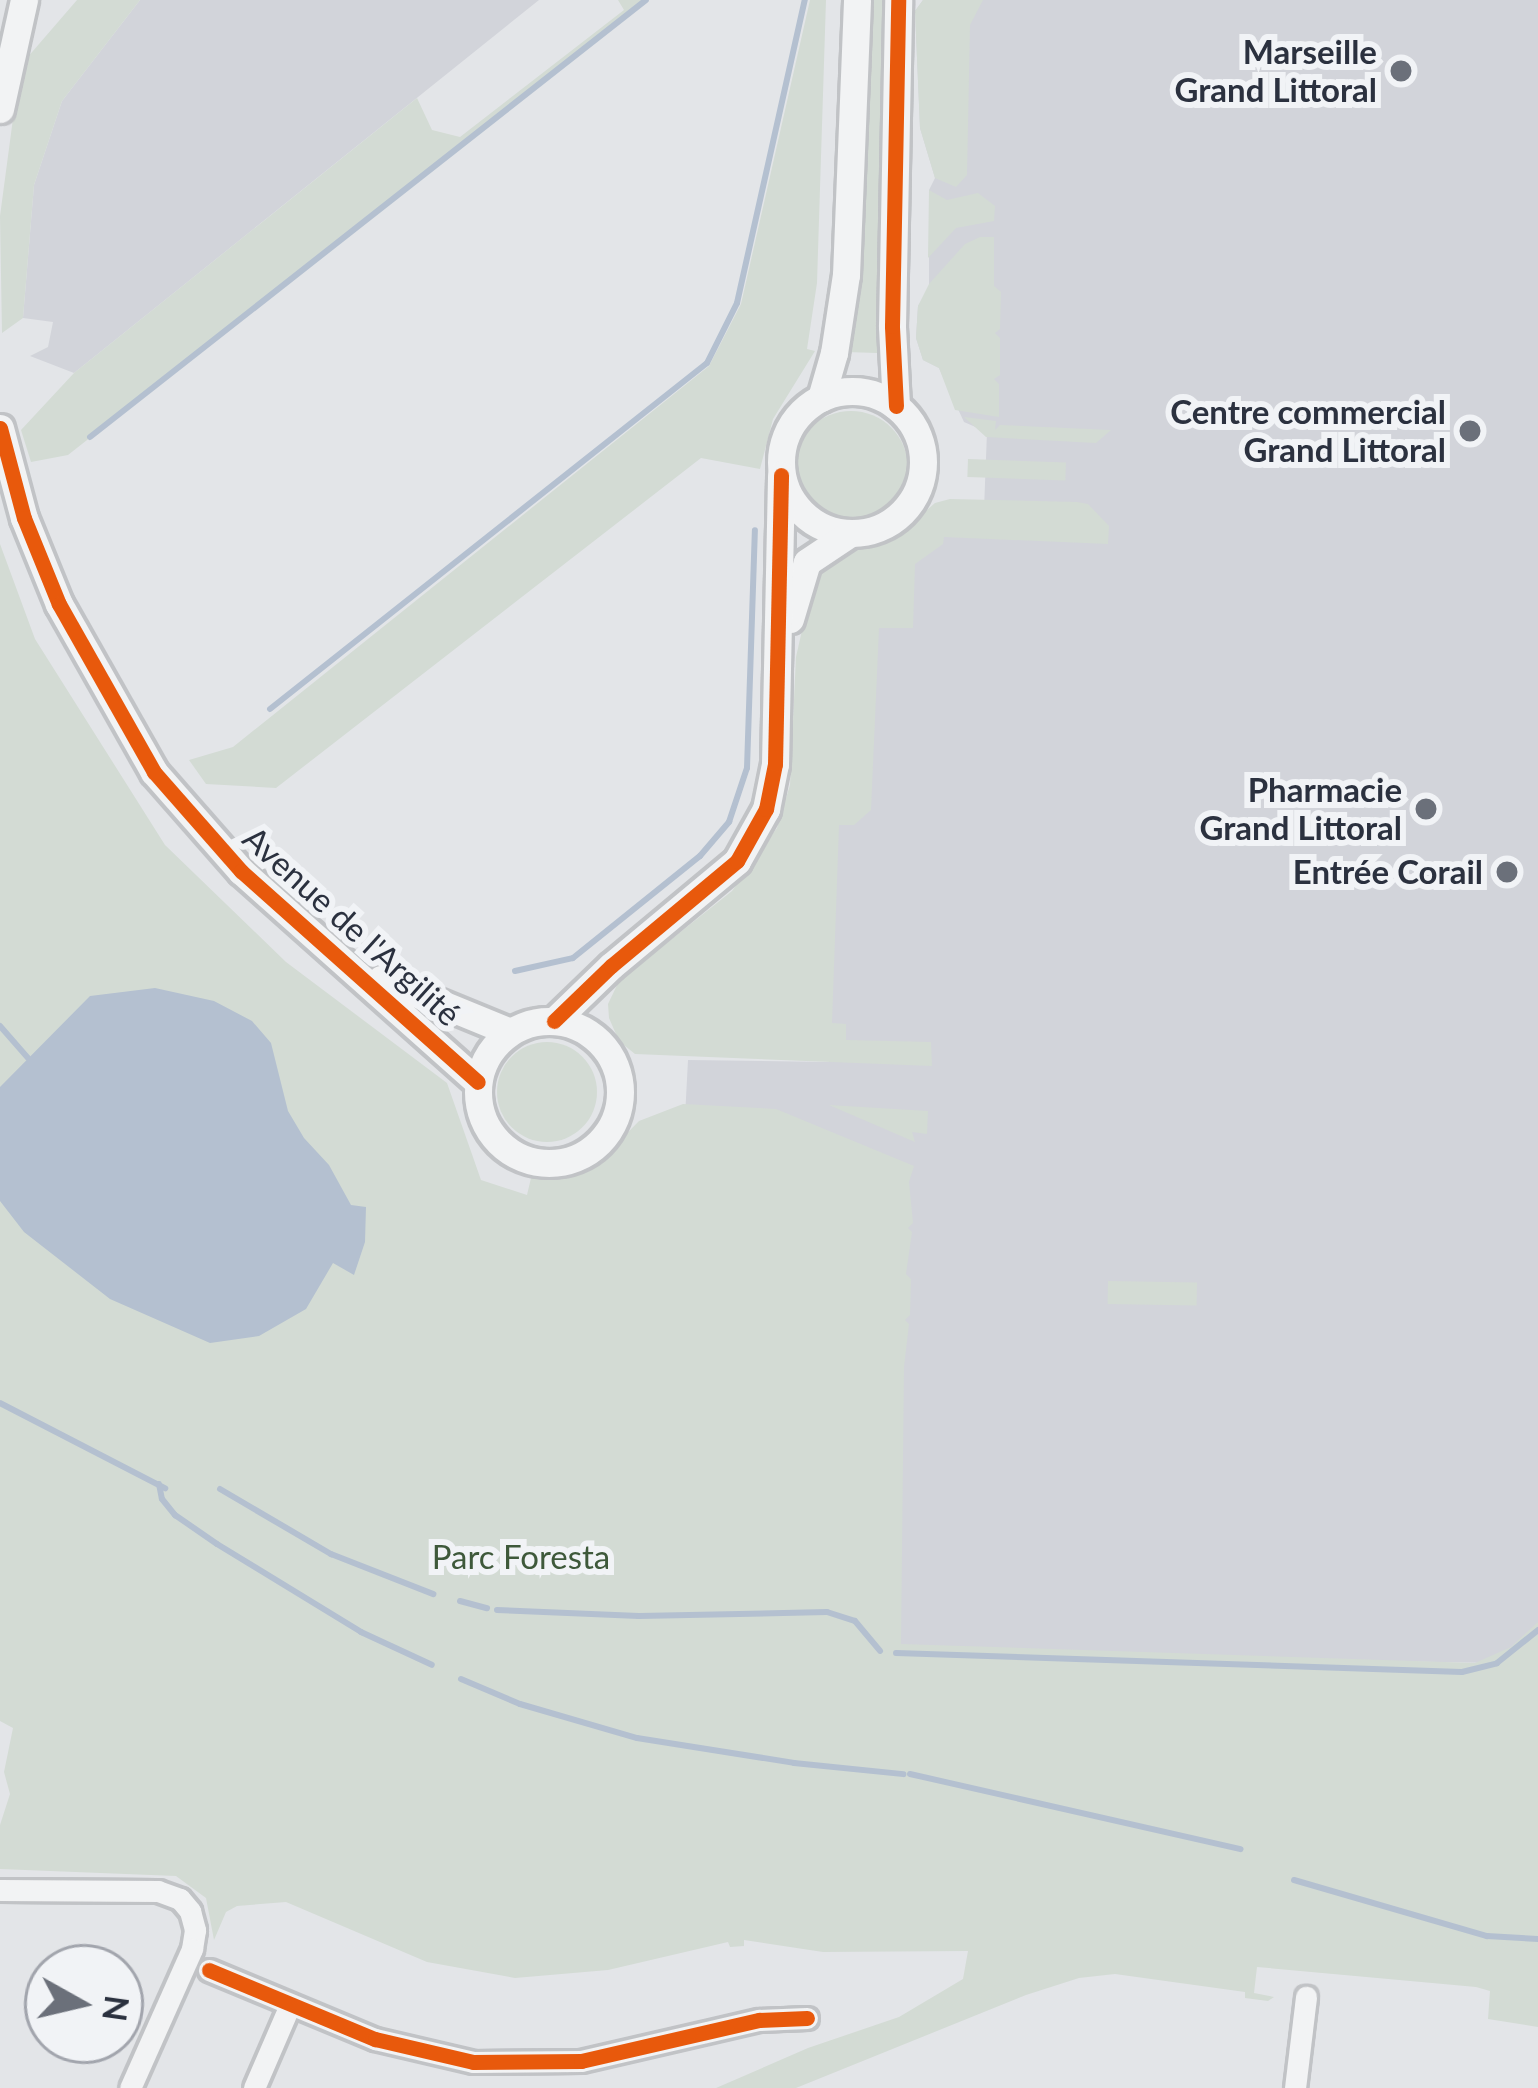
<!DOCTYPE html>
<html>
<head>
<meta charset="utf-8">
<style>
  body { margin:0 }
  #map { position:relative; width:1538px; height:2088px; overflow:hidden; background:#e3e5e8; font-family:Lato,sans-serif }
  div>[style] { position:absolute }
  .built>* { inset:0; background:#d2d4da }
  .green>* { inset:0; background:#d3dbd4; transform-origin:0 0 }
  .round { border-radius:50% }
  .water>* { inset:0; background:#b4c0d0 }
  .stream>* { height:6px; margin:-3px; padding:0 3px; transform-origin:3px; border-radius:3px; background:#b4c0d0 }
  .roads { filter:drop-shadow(3px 0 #c1c3c6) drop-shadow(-3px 0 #c1c3c6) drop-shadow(0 3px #c1c3c6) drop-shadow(0 -3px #c1c3c6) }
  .minor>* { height:21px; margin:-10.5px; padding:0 10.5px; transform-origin:10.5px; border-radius:10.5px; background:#f2f3f4 }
  .tertiary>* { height:27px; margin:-13.5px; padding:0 13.5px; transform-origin:13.5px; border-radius:13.5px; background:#f2f3f4 }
  .tertiary>.ring { margin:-13.5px; padding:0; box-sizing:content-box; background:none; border:27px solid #f2f3f4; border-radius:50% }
  .cycleway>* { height:15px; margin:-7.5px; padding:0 7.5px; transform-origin:7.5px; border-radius:7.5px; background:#e8590c }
  .dots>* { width:33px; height:33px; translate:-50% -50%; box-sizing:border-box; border:6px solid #f1f3f6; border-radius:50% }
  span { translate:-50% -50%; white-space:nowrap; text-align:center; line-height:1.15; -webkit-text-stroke:12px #f1f3f6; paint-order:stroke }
  .poi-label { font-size:33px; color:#2b313f; font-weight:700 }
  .right { translate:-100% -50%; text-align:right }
  .street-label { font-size:33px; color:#2b313f }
  .park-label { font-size:33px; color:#3e593a }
  .north { position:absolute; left:24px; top:1944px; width:120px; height:120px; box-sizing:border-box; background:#f1f3f6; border:3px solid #a2a5ad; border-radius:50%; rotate:98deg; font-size:33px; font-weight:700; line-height:48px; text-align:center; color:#2b313f }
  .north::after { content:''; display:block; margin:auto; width:42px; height:54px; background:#6b707a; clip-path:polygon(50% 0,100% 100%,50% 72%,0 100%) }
</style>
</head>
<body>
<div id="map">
  <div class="built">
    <i style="clip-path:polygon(140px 0,539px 0,74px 373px,30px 356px,48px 347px,53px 322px,23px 318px,34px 185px,62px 101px)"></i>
    <i style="clip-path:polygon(923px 0,1538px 0,1538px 1630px,1497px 1663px,887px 1653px,685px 1117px,688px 1060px,829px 1062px,837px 823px,877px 626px,913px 562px,943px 535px,983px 535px,987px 432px,964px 422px,939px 368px,923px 360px,916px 338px,918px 306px,929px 288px,929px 190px,935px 178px,920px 128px,915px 11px)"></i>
  </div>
  <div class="green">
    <i style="clip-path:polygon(77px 0,140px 0,62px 101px,34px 185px,23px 318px,2px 333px,0 216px,20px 66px)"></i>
    <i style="clip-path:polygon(618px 0,646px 0,68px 455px,31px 462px,21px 430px,74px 373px,417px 98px,432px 130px,460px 137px,624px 10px)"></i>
    <i style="clip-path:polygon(810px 0,826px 0,817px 283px,807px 349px,815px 351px,773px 419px,760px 469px,701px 458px,276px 788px,206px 784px,189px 760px,233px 747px,709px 366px,741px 304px)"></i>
    <i style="clip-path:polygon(868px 0,890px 0,877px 353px,846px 352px)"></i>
    <i style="clip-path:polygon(923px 0,983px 0,970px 25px,967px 175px,956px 187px,935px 178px,920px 128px,915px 11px)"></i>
    <i style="clip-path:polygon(929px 190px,947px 200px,978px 193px,995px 206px,994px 221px,956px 228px,928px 258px)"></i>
    <i style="clip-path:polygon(980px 237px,994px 237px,994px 286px,1001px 292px,1000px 329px,995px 333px,1000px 338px,1000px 375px,994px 379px,999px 384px,999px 417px,955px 410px,939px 368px,923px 360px,916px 338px,918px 306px,929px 284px,965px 244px)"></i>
    <i class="round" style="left:794px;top:411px;width:114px;height:114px"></i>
    <i style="clip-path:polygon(964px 417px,996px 421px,995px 430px,1000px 425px,1111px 430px,1096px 443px,986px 437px)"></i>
    <i style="left:968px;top:459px;width:98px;height:18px;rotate:2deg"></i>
    <i style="clip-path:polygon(950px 499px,1077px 502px,1088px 504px,1109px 526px,1108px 544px,944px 537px,943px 544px,915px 564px,913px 628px,879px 628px,871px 810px,854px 825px,839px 825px,832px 1023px,846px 1024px,846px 1040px,931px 1042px,932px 1066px,635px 1054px,619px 1041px,609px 1018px,608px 1004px,619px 981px,732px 891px,777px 828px,790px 785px,796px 657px,816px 568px,843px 551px,890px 542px,935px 503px)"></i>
    <i style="clip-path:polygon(0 544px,35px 639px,165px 845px,286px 962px,447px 1083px,481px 1180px,527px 1195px,531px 1178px,569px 1177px,592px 1169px,639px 1121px,683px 1104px,776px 1109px,914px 1166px,909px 1182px,913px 1223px,908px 1228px,912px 1232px,906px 1274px,911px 1279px,910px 1315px,905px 1320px,909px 1324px,904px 1367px,901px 1644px,1475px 1663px,1511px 1647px,1538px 1622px,1538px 2027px,1488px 2019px,1490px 1991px,1476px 1987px,1257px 1967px,1254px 1993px,1274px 1997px,1268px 2001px,1245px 1998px,1245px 1992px,1115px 1974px,1079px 1978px,1026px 1995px,796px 2088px,716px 2088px,808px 2048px,899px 2017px,963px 1979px,968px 1951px,823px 1952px,744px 1940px,744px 1946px,730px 1947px,728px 1942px,608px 1970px,515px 1978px,427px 1962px,286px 1902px,237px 1906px,226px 1912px,214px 1940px,206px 1898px,176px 1876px,0 1869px,0 1825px,10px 1794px,4px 1772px,13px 1728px,0 1721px)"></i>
    <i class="round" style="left:497px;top:1042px;width:100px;height:100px"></i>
    <i style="clip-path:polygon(829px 1105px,928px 1111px,927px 1134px,912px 1132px,915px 1142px)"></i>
    <i style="left:1108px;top:1281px;width:89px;height:23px;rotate:1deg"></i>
  </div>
  <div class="water">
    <i style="clip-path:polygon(155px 988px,214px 1001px,252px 1021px,271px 1043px,288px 1111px,304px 1138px,329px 1165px,351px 1205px,366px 1207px,365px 1242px,354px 1275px,333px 1263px,306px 1309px,259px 1336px,210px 1343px,110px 1299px,24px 1232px,0 1201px,0 1087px,90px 996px)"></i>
  </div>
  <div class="stream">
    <i style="left:90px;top:437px;width:707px;rotate:-38.17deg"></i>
    <i style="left:270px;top:709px;width:557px;rotate:-38.37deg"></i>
    <i style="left:707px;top:363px;width:67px;rotate:-63.4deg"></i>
    <i style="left:737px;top:303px;width:311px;rotate:-77.4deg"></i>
    <i style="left:515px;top:971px;width:59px;rotate:-12.6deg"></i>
    <i style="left:573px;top:958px;width:163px;rotate:-38.8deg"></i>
    <i style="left:700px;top:856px;width:45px;rotate:-49.5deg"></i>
    <i style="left:729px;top:822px;width:57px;rotate:-71.6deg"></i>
    <i style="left:747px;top:768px;width:238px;rotate:-88.1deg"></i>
    <i style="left:0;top:1026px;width:43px;rotate:48.8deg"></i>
    <i style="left:0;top:1403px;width:186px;rotate:27.3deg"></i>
    <i style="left:159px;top:1484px;width:15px;rotate:79deg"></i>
    <i style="left:162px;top:1499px;width:21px;rotate:51deg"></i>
    <i style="left:175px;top:1515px;width:51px;rotate:34.6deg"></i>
    <i style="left:217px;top:1544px;width:169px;rotate:31.4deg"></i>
    <i style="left:361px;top:1632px;width:78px;rotate:24.9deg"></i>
    <i style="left:220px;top:1489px;width:129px;rotate:30.4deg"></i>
    <i style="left:331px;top:1554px;width:110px;rotate:21.4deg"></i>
    <i style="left:460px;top:1601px;width:28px;rotate:15deg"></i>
    <i style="left:497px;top:1610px;width:142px;rotate:2.4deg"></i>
    <i style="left:639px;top:1616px;width:188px;rotate:-1.2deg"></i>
    <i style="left:827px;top:1612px;width:29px;rotate:18deg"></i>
    <i style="left:855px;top:1621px;width:39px;rotate:50deg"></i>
    <i style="left:896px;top:1653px;width:566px;rotate:1.92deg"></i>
    <i style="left:1462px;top:1672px;width:36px;rotate:-14deg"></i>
    <i style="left:1497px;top:1663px;width:53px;rotate:-38.8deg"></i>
    <i style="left:461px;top:1679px;width:64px;rotate:23deg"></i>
    <i style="left:520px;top:1704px;width:122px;rotate:16.2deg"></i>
    <i style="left:637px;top:1738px;width:159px;rotate:9deg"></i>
    <i style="left:794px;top:1763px;width:110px;rotate:5.8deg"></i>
    <i style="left:910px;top:1774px;width:339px;rotate:12.8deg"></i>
    <i style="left:1294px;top:1880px;width:201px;rotate:16.2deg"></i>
    <i style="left:1487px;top:1936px;width:51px;rotate:3.4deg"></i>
  </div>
  <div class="roads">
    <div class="minor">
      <i style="left:0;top:1890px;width:158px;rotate:0.4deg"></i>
      <i style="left:158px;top:1891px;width:23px;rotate:20deg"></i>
      <i style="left:180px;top:1899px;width:16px;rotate:50deg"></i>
      <i style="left:190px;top:1911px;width:20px;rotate:75deg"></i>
      <i style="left:195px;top:1930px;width:19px;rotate:99deg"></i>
      <i style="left:192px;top:1949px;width:152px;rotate:114deg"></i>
      <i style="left:209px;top:1970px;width:180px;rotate:22.6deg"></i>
      <i style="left:375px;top:2039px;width:101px;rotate:13.2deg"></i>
      <i style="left:473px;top:2062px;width:108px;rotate:-0.5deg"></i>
      <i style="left:581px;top:2061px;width:183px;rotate:-13deg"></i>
      <i style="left:759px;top:2020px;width:48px;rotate:-2.4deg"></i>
      <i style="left:254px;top:2088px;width:90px;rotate:-66.6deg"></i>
      <i style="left:1295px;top:2088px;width:92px;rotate:-83.1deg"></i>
    </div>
    <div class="tertiary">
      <i style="left:0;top:109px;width:112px;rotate:-77.6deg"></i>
      <i class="ring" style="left:781px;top:391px;width:115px;height:115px"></i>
      <i style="left:821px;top:398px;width:47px;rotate:-73.9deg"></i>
      <i style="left:834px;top:353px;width:79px;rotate:-81.3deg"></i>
      <i style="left:846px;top:275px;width:275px;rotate:-87.7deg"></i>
      <i style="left:896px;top:406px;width:80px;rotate:-92.9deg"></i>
      <i style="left:892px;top:326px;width:326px;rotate:-88.9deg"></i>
      <i style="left:0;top:428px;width:93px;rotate:75.1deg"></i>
      <i style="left:24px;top:518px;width:93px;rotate:67.9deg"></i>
      <i style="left:59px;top:604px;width:193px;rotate:60.5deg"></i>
      <i style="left:154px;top:772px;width:132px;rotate:48.7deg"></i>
      <i style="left:241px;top:871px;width:317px;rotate:41.7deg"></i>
      <i style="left:790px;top:619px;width:59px;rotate:-73.4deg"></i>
      <i style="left:807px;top:562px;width:50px;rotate:-33.7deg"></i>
      <i style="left:381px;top:979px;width:139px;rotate:22.3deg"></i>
      <i class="ring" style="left:478px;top:1021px;width:115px;height:115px"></i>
      <i style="left:554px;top:1021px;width:79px;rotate:-44deg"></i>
      <i style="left:611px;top:966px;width:164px;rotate:-39.8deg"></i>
      <i style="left:737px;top:861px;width:60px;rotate:-60.9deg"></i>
      <i style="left:766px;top:809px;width:46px;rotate:-78.7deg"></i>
      <i style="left:775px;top:764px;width:289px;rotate:-88.8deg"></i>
    </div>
  </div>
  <div class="cycleway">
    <i style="left:896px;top:406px;width:80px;rotate:-92.9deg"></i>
    <i style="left:892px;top:326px;width:326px;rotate:-88.9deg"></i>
    <i style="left:0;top:428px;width:93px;rotate:75.1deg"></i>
    <i style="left:24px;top:518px;width:93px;rotate:67.9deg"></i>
    <i style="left:59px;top:604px;width:193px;rotate:60.5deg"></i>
    <i style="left:154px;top:772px;width:132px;rotate:48.7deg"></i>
    <i style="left:241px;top:871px;width:317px;rotate:41.7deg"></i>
    <i style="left:554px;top:1021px;width:79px;rotate:-44deg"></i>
    <i style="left:611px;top:966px;width:164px;rotate:-39.8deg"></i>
    <i style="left:737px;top:861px;width:60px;rotate:-60.9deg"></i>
    <i style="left:766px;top:809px;width:46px;rotate:-78.7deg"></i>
    <i style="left:775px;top:764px;width:289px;rotate:-88.8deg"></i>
    <i style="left:209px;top:1970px;width:180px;rotate:22.6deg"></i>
    <i style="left:375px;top:2039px;width:101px;rotate:13.2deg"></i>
    <i style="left:473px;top:2062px;width:108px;rotate:-0.5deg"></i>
    <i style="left:581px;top:2061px;width:183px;rotate:-13deg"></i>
    <i style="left:759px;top:2020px;width:48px;rotate:-2.4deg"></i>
  </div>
  <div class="dots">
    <i style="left:1401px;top:71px;background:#6b707a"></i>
    <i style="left:1470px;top:431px;background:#6b707a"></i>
    <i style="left:1426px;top:809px;background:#6b707a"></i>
    <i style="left:1507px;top:872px;background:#6b707a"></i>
  </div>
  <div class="poi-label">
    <span class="right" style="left:1377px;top:71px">Marseille<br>Grand Littoral</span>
    <span class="right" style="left:1446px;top:431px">Centre commercial<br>Grand Littoral</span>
    <span class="right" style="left:1402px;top:809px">Pharmacie<br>Grand Littoral</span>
    <span class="right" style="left:1483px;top:872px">Entrée Corail</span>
  </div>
  <div class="street-label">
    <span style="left:352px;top:926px;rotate:42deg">Avenue de l'Argilité</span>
  </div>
  <div class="park-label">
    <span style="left:521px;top:1557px">Parc Foresta</span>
  </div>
  <div class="north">N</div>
</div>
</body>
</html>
